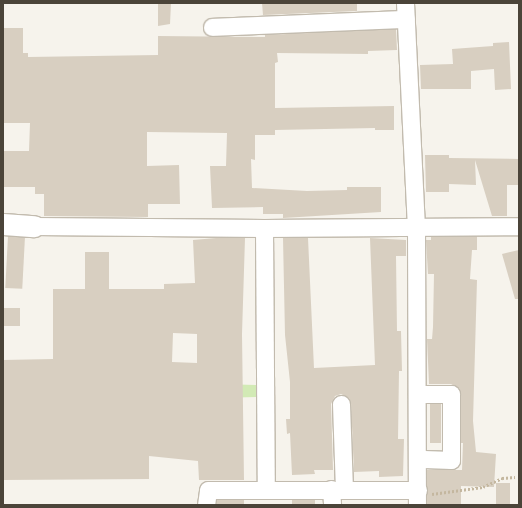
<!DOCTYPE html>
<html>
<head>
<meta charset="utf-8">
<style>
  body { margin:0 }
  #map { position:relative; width:522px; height:508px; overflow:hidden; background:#f6f3ec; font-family:"Roboto Condensed",sans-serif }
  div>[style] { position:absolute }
  .green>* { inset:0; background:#d2eab5 }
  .building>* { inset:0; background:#d8cfc1; transform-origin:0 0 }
  .path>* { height:2.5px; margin-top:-1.25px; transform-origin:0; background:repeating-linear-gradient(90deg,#c4b79f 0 2px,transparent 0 4px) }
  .roads { filter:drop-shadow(1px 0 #c2bbae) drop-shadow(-1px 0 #c2bbae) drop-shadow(0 1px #c2bbae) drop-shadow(0 -1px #c2bbae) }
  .minor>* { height:17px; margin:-8.5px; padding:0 8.5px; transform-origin:8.5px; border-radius:8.5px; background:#fff }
  .tertiary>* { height:21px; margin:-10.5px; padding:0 10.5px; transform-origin:10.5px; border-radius:10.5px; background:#fff }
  span { translate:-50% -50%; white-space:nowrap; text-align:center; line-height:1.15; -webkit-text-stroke:3px #fff; paint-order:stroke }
  .frame { position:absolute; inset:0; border:4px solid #4b4439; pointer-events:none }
</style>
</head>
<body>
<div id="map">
  <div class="green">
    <i style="clip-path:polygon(220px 384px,257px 385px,258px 397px,219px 398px)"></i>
  </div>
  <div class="building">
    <i style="clip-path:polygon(158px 3px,171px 3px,170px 24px,158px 26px)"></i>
    <i style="clip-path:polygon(262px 3px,357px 3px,357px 11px,263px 15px)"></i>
    <i style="clip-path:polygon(3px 28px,23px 28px,23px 53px,28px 53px,28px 57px,158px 55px,158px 36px,265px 37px,265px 35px,396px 29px,397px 50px,368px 51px,368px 54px,277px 53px,278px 62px,275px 63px,275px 108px,394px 106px,394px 130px,375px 130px,375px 128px,275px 130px,275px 135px,255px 135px,255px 160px,251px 159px,252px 188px,307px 191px,347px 190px,347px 187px,381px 187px,381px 212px,283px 218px,283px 214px,263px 214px,263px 207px,212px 208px,210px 166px,226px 166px,227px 133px,147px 132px,147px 166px,179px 165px,180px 204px,148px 204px,148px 217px,44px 216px,44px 194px,35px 194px,35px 187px,3px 187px,3px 151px,29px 151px,30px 123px,3px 123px)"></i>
    <i style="clip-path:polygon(509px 42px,511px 89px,495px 90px,494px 69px,471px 71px,471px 89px,421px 89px,420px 65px,453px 64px,452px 49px,493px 46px,493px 43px)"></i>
    <i style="clip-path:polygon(425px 155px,449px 155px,449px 158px,519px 159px,519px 185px,507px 185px,507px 216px,492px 216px,475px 160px,476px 185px,449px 184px,449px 192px,426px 192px)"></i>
    <i style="left:8px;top:236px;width:17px;height:52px;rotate:3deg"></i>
    <i style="clip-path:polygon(477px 236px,477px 250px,472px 250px,470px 279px,477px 280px,473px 421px,476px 452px,496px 454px,494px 487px,461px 486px,461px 505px,427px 505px,427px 470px,462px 470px,463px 443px,461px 443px,460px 389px,451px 384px,429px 384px,427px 339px,432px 339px,433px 327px,434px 274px,428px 274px,426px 240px,431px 240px,431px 237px)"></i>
    <i style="clip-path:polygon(evenodd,216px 238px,245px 238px,242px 334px,244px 480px,199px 480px,198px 461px,149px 456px,149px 479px,3px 480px,3px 360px,53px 359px,53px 289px,85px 289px,85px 252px,109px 252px,109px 289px,164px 289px,164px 284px,195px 283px,193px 240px,216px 238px,173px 333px,197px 334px,197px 363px,172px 362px,173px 333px)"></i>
    <i style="clip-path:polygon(283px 238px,308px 238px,314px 368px,375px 365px,370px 238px,406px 240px,406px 256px,396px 256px,397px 331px,401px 331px,402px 371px,399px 371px,398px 439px,404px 439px,403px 476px,379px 477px,379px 471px,354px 472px,351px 403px,349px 398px,341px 394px,335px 396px,331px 404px,333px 470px,314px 470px,315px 474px,292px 475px,290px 433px,287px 434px,286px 419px,290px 419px,290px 382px,285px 335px)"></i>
    <i style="clip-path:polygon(519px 250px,519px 299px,515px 299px,502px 254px)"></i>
    <i style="left:3px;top:308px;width:17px;height:18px"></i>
    <i style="left:430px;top:404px;width:11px;height:39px"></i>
    <i style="left:510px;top:483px;width:22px;height:14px;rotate:90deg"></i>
    <i style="left:217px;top:500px;width:27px;height:5px"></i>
    <i style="left:292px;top:500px;width:23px;height:5px"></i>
  </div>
  <div class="path">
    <i style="left:432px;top:494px;width:51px;rotate:-7.8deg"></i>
    <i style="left:483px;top:487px;width:21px;rotate:-25deg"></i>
    <i style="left:502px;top:478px;width:13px;rotate:-4deg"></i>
  </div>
  <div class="roads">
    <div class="minor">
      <i style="left:405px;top:3px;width:224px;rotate:87.2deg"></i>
      <i style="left:416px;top:227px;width:278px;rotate:89.8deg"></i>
      <i style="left:212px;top:27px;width:194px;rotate:-2.4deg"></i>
      <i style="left:34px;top:226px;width:230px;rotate:0.5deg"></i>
      <i style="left:264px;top:228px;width:255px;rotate:-0.4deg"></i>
      <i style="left:264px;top:228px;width:261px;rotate:89.6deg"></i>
      <i style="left:417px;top:394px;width:34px"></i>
      <i style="left:451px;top:394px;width:66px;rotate:90deg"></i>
      <i style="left:451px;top:460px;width:34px;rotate:-178deg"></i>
      <i style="left:341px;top:404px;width:85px;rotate:88deg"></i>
      <i style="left:331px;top:489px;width:16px;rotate:86deg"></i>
      <i style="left:206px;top:505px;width:15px;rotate:-82deg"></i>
      <i style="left:208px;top:490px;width:210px"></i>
    </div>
    <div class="tertiary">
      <i style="left:3px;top:224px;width:31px;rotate:4deg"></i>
    </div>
  </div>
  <div class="frame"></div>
</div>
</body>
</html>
